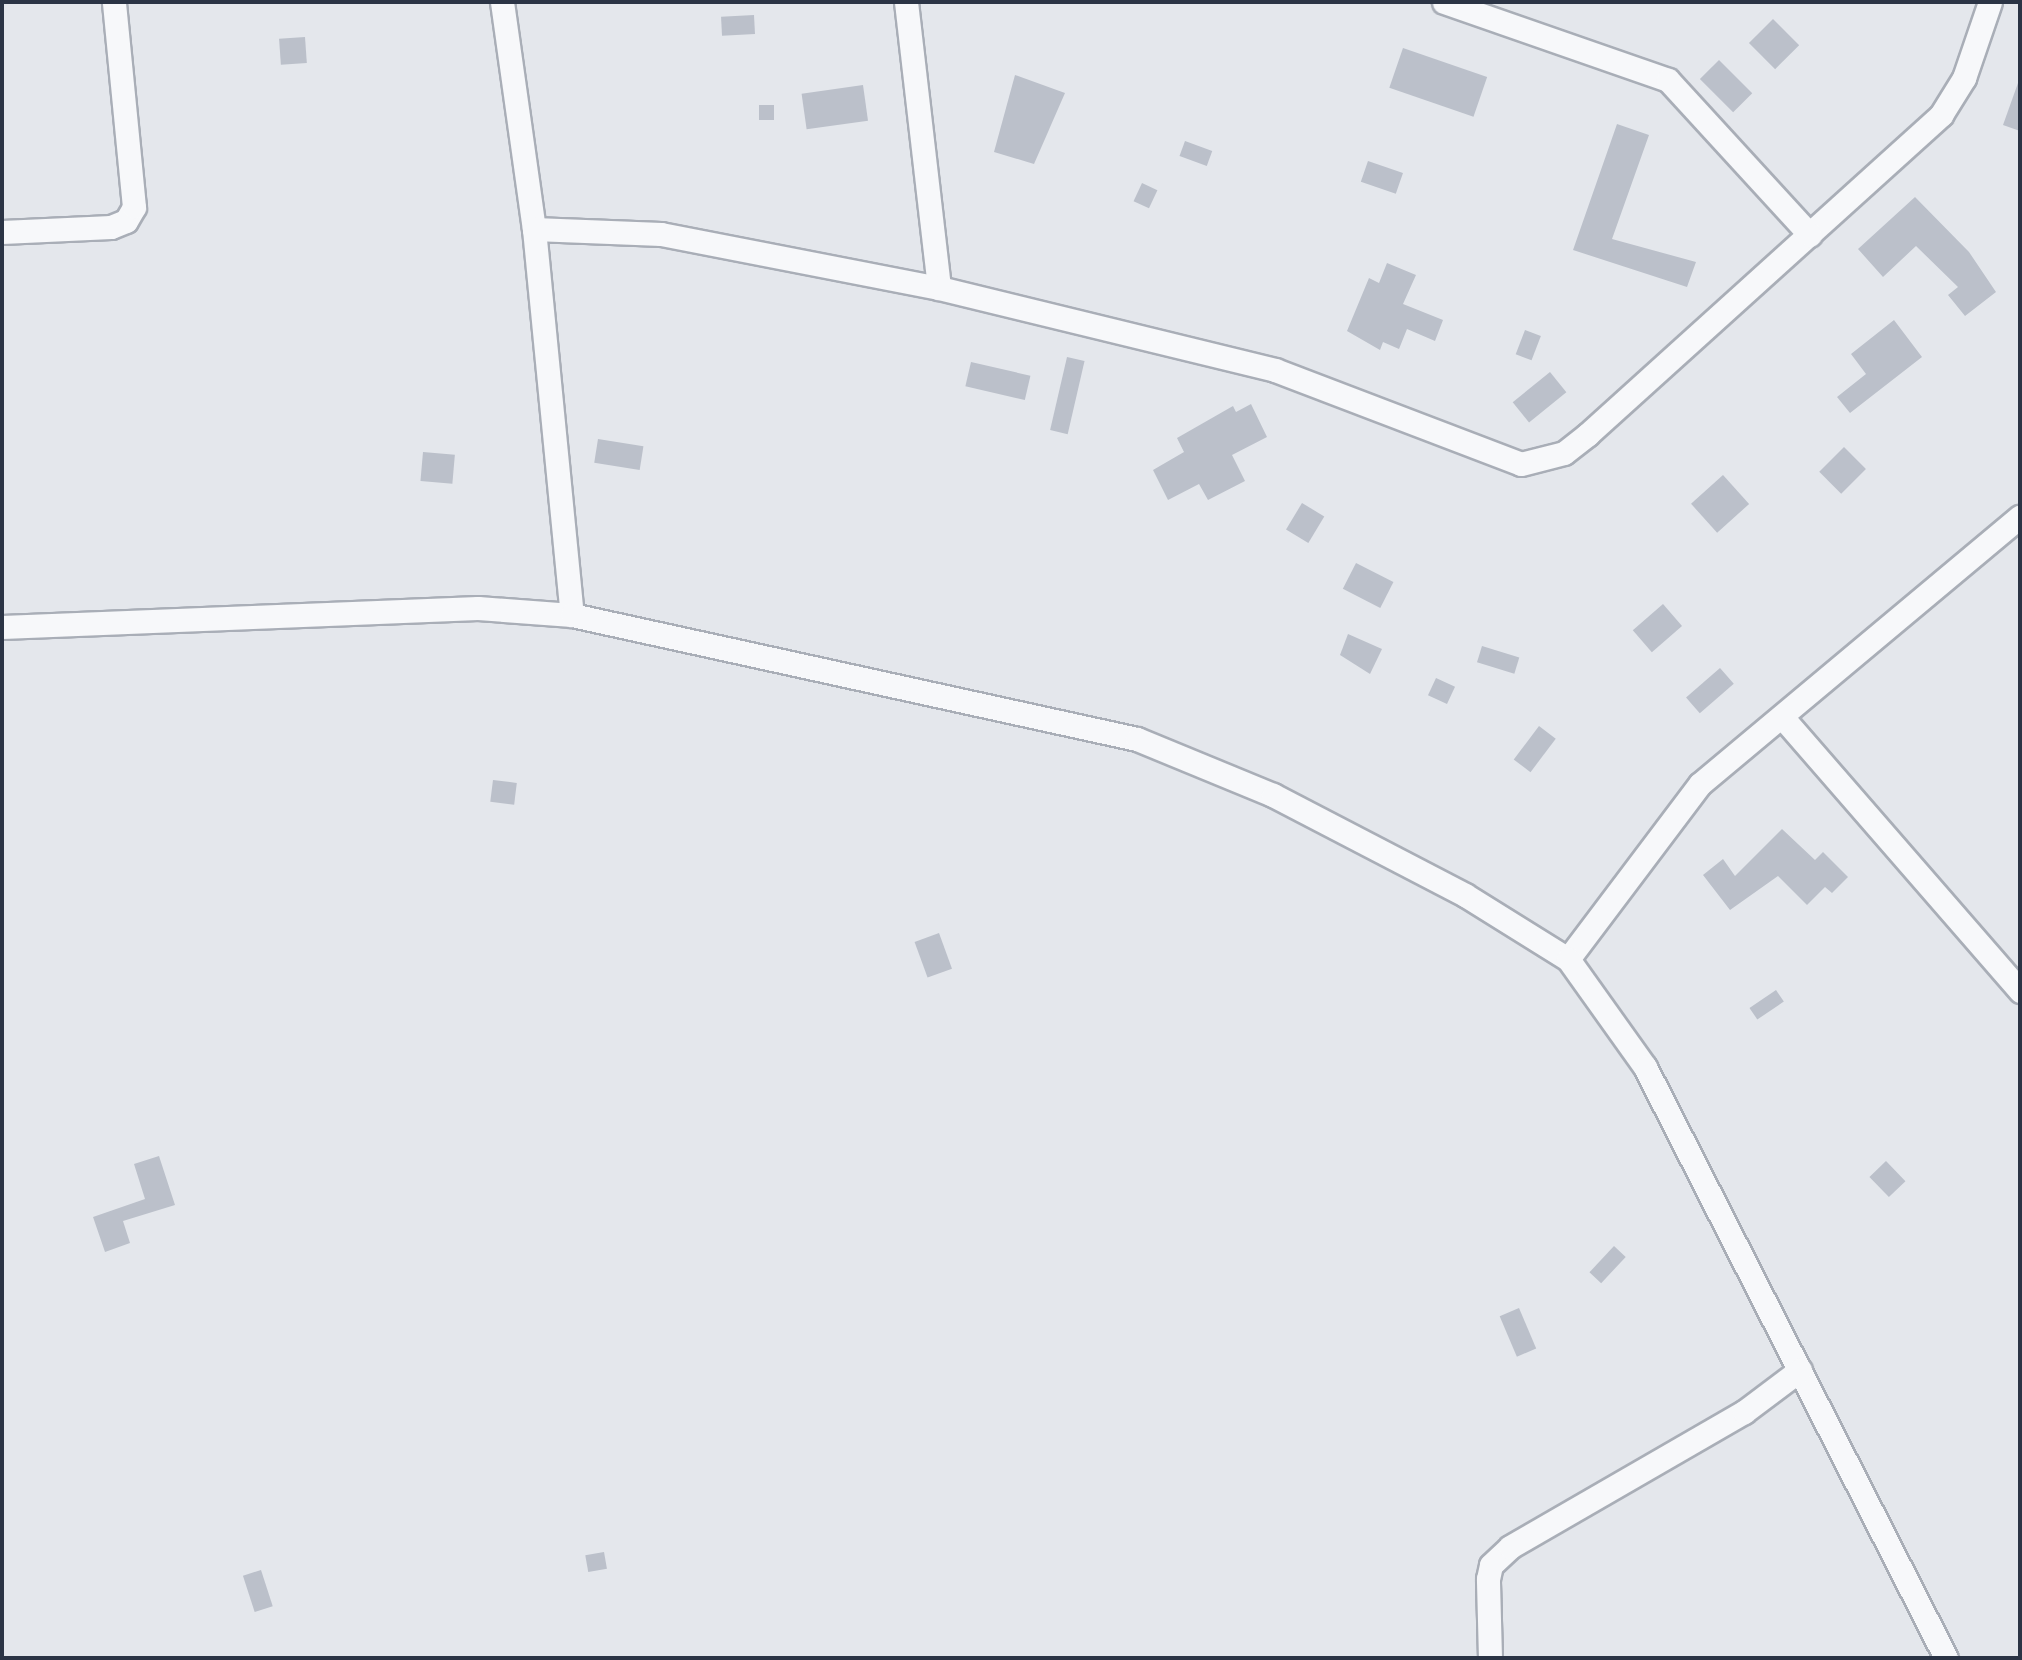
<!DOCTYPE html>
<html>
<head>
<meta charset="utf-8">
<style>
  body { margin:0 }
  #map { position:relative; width:2022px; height:1660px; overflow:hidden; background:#e4e7ec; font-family:Manrope,sans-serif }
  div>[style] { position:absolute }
  .building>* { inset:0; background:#bbc0ca; transform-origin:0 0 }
  .roads { filter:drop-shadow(2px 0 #a9aeb7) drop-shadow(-2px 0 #a9aeb7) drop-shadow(0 2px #a9aeb7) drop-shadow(0 -2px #a9aeb7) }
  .minor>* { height:23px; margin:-11.5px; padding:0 11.5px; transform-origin:11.5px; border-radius:11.5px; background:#f7f8fa }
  span { translate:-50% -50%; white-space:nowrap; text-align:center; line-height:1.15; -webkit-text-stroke:5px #f4f6f9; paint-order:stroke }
  .frame { position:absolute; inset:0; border:4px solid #2b3445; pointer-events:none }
</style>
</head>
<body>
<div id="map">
  <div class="building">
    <i style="left:754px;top:15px;width:19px;height:33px;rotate:87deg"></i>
    <i style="left:1773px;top:19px;width:37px;height:34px;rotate:45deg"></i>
    <i style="left:305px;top:37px;width:26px;height:26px;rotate:86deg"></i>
    <i style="left:1403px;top:48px;width:89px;height:42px;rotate:19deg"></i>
    <i style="left:1719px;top:60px;width:47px;height:27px;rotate:45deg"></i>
    <i style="clip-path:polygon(1015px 75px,1065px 93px,1034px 164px,994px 152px)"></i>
    <i style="clip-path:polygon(2018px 83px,2020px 83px,2020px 131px,2003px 125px)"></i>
    <i style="left:863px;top:85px;width:36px;height:62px;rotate:82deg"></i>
    <i style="left:759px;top:105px;width:15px;height:15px"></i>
    <i style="clip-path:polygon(1617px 124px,1649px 135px,1612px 239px,1696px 262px,1687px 287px,1573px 250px)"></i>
    <i style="left:1185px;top:141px;width:29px;height:16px;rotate:20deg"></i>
    <i style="left:1368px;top:161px;width:37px;height:22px;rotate:19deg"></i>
    <i style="left:1142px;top:183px;width:17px;height:20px;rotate:25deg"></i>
    <i style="clip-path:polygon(1915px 197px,1969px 252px,1996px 292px,1965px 316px,1948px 295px,1958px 287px,1916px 246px,1883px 277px,1858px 249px)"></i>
    <i style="clip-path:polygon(1387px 263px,1416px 275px,1403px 304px,1443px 320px,1435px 341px,1407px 329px,1399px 349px,1383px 342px,1380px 350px,1347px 331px,1369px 278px,1379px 283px)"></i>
    <i style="clip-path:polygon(1894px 320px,1922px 357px,1850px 413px,1837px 397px,1866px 374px,1851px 354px)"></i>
    <i style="left:1525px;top:330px;width:17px;height:26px;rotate:21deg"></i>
    <i style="left:1067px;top:357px;width:18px;height:75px;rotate:13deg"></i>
    <i style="left:971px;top:362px;width:61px;height:25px;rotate:13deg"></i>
    <i style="left:1550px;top:372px;width:26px;height:48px;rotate:51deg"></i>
    <i style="clip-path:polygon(1251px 404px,1267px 437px,1232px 455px,1245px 481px,1208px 500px,1199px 484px,1168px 500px,1153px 470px,1184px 452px,1177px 438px,1233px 406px,1236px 412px)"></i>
    <i style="left:598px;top:439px;width:46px;height:24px;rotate:9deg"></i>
    <i style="left:1844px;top:447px;width:31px;height:35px;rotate:45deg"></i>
    <i style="left:423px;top:452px;width:32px;height:29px;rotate:5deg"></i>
    <i style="left:1723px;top:475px;width:39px;height:43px;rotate:48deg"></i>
    <i style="left:1302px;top:503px;width:26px;height:31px;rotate:31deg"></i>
    <i style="left:1356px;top:563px;width:42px;height:29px;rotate:27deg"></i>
    <i style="left:1663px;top:604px;width:29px;height:40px;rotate:49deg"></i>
    <i style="clip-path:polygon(1348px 634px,1382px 649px,1370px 674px,1340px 655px)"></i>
    <i style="left:1482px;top:646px;width:39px;height:17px;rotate:17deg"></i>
    <i style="left:1720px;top:668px;width:21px;height:45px;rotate:49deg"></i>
    <i style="left:1436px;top:678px;width:21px;height:19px;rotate:25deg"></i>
    <i style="left:1539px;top:726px;width:21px;height:42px;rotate:37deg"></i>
    <i style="left:493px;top:780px;width:24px;height:22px;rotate:7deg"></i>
    <i style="clip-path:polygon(1782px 829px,1815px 860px,1823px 852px,1848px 877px,1832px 893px,1825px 887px,1807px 905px,1778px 876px,1730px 910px,1703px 875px,1723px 859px,1735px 876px)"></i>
    <i style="left:939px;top:933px;width:38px;height:26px;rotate:70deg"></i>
    <i style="left:1776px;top:990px;width:14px;height:32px;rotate:56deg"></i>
    <i style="clip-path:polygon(159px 1156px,175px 1205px,123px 1221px,130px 1243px,105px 1252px,93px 1217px,145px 1199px,134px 1164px)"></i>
    <i style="left:1886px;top:1161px;width:28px;height:23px;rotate:46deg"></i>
    <i style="left:1614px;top:1246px;width:16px;height:36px;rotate:43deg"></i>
    <i style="left:1519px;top:1308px;width:44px;height:21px;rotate:67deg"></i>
    <i style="left:604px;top:1552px;width:17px;height:19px;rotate:80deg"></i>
    <i style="left:261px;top:1570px;width:38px;height:19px;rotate:72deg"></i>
  </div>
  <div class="roads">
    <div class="minor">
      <i style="left:502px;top:2px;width:229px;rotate:82deg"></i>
      <i style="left:534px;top:229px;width:388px;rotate:84.4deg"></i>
      <i style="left:906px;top:2px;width:288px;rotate:83.4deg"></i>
      <i style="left:939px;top:288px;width:346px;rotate:13.7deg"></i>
      <i style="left:1275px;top:370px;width:263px;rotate:20.9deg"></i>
      <i style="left:1521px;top:464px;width:44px;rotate:-14.3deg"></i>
      <i style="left:1564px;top:453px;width:31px;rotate:-38deg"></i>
      <i style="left:1588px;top:434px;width:476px;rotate:-42.1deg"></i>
      <i style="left:1941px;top:115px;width:44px;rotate:-58.1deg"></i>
      <i style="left:1964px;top:78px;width:80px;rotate:-71.1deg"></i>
      <i style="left:1444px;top:2px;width:237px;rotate:19.2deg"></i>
      <i style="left:1668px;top:80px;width:210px;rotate:47.5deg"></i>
      <i style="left:534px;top:229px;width:127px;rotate:2.3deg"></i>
      <i style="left:661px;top:234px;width:283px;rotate:11deg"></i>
      <i style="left:2px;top:232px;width:109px;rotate:-2.6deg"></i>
      <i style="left:111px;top:227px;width:16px;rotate:-22deg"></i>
      <i style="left:126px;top:221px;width:16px;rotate:-60deg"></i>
      <i style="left:134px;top:207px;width:206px;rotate:-95.6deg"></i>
      <i style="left:2px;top:627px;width:476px;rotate:-2.3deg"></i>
      <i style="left:478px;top:608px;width:94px;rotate:4.3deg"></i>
      <i style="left:572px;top:615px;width:578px;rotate:12.38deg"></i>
      <i style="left:1137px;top:739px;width:147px;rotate:22.4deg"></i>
      <i style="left:1273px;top:795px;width:216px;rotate:27.5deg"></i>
      <i style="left:1465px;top:895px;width:121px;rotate:31.9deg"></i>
      <i style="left:1568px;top:959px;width:219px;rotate:-53deg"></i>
      <i style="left:1700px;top:784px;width:417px;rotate:-39.9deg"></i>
      <i style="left:1783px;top:718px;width:362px;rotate:49deg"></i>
      <i style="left:1568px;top:959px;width:133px;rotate:54.5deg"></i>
      <i style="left:1645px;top:1067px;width:663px;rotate:63.01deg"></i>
      <i style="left:1490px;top:1658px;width:79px;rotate:-91.5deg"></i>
      <i style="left:1488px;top:1579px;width:14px;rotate:-78deg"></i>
      <i style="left:1491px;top:1565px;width:26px;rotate:-43deg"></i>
      <i style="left:1510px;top:1547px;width:270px;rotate:-30deg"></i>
      <i style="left:1744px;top:1412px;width:70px;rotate:-36.9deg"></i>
    </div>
  </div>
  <div class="frame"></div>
</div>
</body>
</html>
